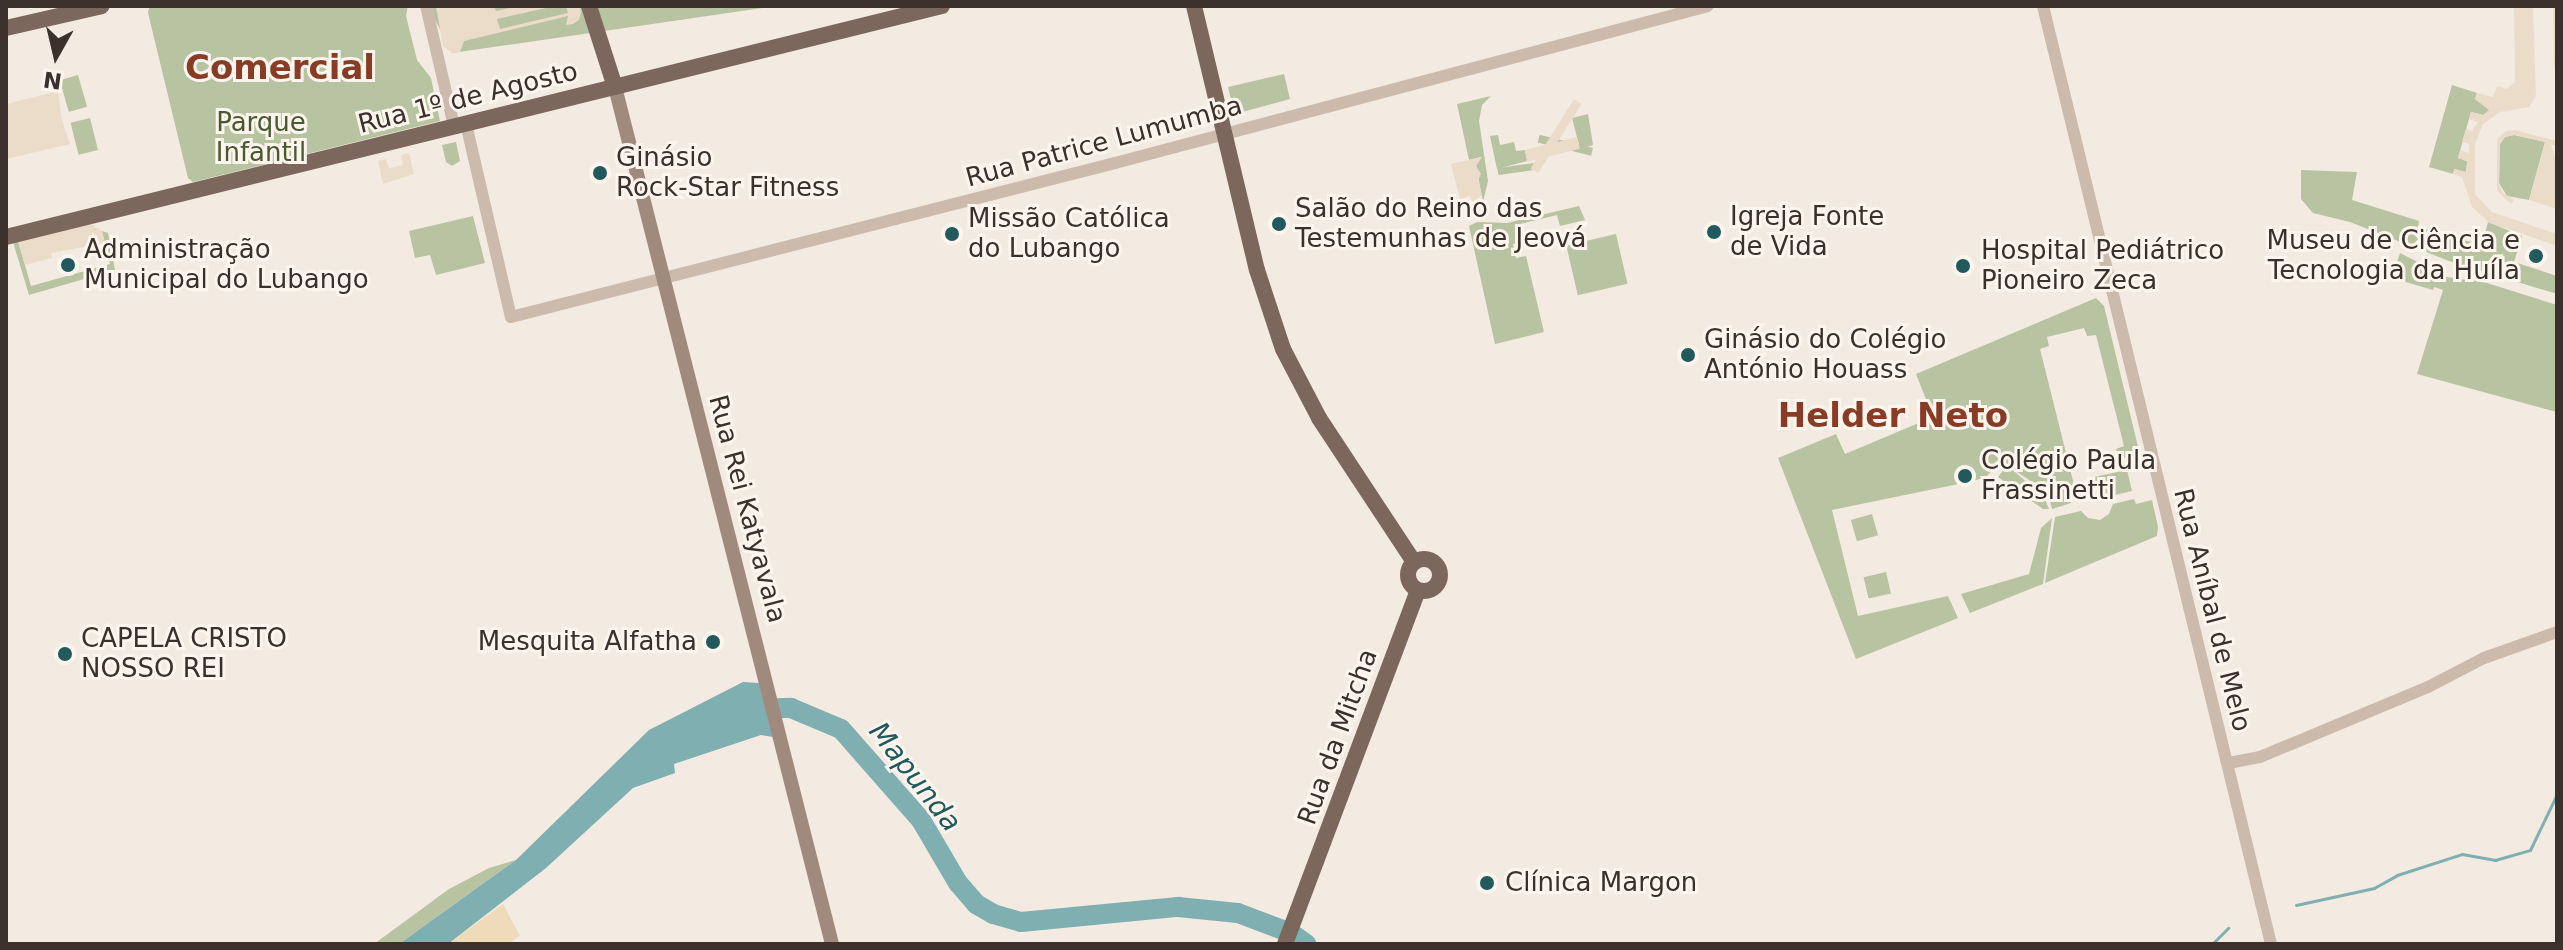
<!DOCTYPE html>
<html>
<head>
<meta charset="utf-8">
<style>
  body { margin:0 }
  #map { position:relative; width:2563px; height:950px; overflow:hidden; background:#f3ebe1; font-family:"DejaVu Sans",sans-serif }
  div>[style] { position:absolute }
  .green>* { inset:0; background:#b8c3a1; transform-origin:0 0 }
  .sand>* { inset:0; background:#eddbb9 }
  .plaza>* { inset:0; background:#ebdcc9; transform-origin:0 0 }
  .water>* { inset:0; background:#80afb1 }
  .stream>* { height:3px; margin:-1.5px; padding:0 1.5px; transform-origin:1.5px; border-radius:1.5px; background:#80afb1 }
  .river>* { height:20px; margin:-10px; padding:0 10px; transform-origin:10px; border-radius:10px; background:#80afb1 }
  .tertiary>* { height:12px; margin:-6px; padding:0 6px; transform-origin:6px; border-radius:6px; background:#ccbbad }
  .secondary>* { height:14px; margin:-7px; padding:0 7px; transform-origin:7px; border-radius:7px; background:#a08a7e }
  .primary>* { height:16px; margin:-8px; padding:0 8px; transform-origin:8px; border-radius:8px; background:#7c675d }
  .primary>.ring { margin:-8px; padding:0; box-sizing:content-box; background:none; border:16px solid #7c675d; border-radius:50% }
  .dots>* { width:22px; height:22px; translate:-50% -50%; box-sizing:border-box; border:4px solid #fbf5ee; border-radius:50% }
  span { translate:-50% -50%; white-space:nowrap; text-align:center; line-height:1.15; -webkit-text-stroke:6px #fbf5ee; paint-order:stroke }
  .street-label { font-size:26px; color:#3b302b }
  .park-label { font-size:26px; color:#4a592f }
  .poi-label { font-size:26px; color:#3b302b }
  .left { translate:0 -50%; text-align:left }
  .right { translate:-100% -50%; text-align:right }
  .water-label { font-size:28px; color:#21595c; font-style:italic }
  .district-label { font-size:34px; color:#893c25; font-weight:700 }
  .frame { position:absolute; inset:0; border:8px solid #3b302b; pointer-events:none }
  .north { position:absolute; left:16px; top:16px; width:80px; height:80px; -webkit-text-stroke:6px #fbf5ee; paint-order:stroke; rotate:188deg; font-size:22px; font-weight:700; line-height:32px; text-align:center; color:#3b302b }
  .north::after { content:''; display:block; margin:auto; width:28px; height:36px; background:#3b302b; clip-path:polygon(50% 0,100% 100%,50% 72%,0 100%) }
</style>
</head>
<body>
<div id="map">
  <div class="green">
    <i style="clip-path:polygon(157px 6px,408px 6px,406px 16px,417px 60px,431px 78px,440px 121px,193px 182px,188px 178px,148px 13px,149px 8px)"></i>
    <i style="clip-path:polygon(428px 6px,776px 6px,452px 53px)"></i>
    <i style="clip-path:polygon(1284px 74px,1290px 99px,1242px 112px,1233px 108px,1228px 87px)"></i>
    <i style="left:78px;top:75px;width:33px;height:19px;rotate:74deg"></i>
    <i style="clip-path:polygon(2452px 85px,2477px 93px,2475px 99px,2490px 110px,2483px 115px,2471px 112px,2458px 158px,2467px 161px,2466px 173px,2455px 169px,2453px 174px,2429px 167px)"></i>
    <i style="clip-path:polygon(1491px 96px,1482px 105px,1479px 121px,1488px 181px,1483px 202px,1476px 166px,1481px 157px,1469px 160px,1457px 104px)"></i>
    <i style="clip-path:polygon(1588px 114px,1593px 145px,1580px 149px,1572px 118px)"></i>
    <i style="left:90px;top:118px;width:33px;height:20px;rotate:76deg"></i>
    <i style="clip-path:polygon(1498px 135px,1500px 145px,1514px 142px,1516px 151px,1525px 150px,1527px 161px,1497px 169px,1490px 136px)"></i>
    <i style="clip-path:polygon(2514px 135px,2545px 142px,2529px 200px,2507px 196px,2499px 183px,2500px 144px,2505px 137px)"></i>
    <i style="clip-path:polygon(456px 142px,460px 161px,452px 166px,446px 162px,442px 145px)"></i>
    <i style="left:1593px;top:148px;width:8px;height:55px;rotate:104deg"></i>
    <i style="left:1534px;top:163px;width:7px;height:37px;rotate:82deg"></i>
    <i style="clip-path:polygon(2301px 170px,2357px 172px,2352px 200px,2419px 221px,2418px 227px,2471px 242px,2473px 238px,2483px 241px,2488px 222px,2522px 236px,2514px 262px,2557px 276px,2557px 294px,2449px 261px,2350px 222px,2313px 213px,2301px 199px)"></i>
    <i style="clip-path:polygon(1579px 206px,1585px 220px,1560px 226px,1557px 215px,1516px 225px,1521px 242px,1513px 244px,1516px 258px,1526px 256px,1544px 332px,1495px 344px,1469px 226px,1477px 222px,1507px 223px)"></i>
    <i style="clip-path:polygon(473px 216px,485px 263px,436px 275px,430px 255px,415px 258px,409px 231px)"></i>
    <i style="clip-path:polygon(102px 231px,108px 233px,115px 270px,29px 295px,13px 242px,18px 241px,31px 286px,110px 264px)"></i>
    <i style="left:1616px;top:234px;width:51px;height:51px;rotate:77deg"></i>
    <i style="clip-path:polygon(2400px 253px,2447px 277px,2487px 283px,2557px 305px,2557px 412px,2417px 374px,2443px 290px,2434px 287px,2433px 290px,2392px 278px)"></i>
    <i style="clip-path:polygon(2096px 298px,2104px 306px,2140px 455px,2123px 458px,2117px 454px,2116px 449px,2124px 446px,2096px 335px,2087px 336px,2084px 328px,2047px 337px,2049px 346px,2040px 349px,2073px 481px,2071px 503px,2052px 509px,2050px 501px,2035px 484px,2008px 466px,2044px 497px,2049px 509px,2043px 509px,1998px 477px,2006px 467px,2000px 462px,1986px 477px,1973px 481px,1832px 510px,1858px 616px,1948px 596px,1958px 618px,1856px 659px,1778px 458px,1836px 434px,1845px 454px,1933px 417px,1916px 374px)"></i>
    <i style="clip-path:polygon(2127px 470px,2132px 491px,2111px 496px,2096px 487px,2094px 477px)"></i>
    <i style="clip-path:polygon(2134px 499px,2136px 504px,2152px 500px,2158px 527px,2157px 536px,2045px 583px,2055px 517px,2081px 511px,2088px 518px,2100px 520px,2109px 514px,2113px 504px)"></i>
    <i style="left:1872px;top:514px;width:22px;height:22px;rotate:74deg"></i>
    <i style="clip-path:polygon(2052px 518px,2043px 584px,1970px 613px,1961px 594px,2029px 574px,2041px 528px)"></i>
    <i style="left:1886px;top:572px;width:22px;height:23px;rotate:77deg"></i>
    <i style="clip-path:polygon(516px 860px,399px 944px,374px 944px,449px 889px,489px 868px)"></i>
  </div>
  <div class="sand">
    <i style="clip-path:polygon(503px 904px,520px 936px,508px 944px,448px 944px)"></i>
  </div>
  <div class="plaza">
    <i style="clip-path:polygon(436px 6px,494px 6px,496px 11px,519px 6px,555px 6px,497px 19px,500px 29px,568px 13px,566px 6px,580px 6px,581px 12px,579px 20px,573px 24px,566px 25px,568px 16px,464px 41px,460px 52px,452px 53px,443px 46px)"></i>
    <i style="clip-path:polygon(2514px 6px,2533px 6px,2536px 96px,2529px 107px,2500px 112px,2483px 124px,2475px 144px,2475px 194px,2492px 212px,2557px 234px,2557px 246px,2488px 222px,2472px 207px,2462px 177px,2453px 174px,2454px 169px,2467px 172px,2467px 161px,2458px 158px,2460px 150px,2469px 153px,2469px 144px,2462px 142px,2466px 129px,2472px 131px,2478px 122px,2469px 119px,2471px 112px,2483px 115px,2489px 110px,2475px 99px,2477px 93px,2493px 97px,2497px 86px,2507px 89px,2515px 82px)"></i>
    <i style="clip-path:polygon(2553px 6px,2557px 6px,2557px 91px,2554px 66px)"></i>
    <i style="clip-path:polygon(58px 91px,62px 120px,70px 144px,6px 159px,6px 104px)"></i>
    <i style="left:1574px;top:99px;width:9px;height:82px;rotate:32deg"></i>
    <i style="clip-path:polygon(2515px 130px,2557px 141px,2557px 145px,2551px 145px,2557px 163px,2557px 209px,2529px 200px,2545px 142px,2514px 135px,2505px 137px,2500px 144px,2499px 183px,2503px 193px,2514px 200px,2511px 204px,2497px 191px,2497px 139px,2506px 131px)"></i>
    <i style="left:1577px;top:137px;width:12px;height:54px;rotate:76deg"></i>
    <i style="clip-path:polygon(409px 153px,414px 174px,383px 184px,378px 161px,386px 159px,389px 168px,403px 165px,401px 155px)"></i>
    <i style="clip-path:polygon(1482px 157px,1476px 166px,1481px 174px,1478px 180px,1482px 195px,1473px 202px,1470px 196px,1460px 199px,1451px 164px)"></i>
    <i style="clip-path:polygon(89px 223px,102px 231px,105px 243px,51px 253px,52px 258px,25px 265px,18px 241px)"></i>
  </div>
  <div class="water">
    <i style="clip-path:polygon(743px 682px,759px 683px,773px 737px,761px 735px,674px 764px,675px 773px,633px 788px,546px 868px,448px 944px,399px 944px,516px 860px,649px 730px)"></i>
  </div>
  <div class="stream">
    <i style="left:2296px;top:905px;width:80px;rotate:-12.3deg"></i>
    <i style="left:2374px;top:888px;width:26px;rotate:-29deg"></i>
    <i style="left:2397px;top:875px;width:68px;rotate:-17.9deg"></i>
    <i style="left:2462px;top:854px;width:34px;rotate:10deg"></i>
    <i style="left:2495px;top:860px;width:36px;rotate:-16deg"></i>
    <i style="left:2530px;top:850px;width:62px;rotate:-64.3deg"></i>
    <i style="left:2212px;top:944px;width:23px;rotate:-45deg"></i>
  </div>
  <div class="river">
    <i style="left:754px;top:709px;width:37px;rotate:-2deg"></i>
    <i style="left:791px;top:708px;width:54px;rotate:22.8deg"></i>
    <i style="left:841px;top:729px;width:121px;rotate:48.7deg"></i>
    <i style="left:921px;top:820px;width:73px;rotate:59.6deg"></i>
    <i style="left:958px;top:883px;width:28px;rotate:49deg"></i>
    <i style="left:976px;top:904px;width:20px;rotate:30deg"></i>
    <i style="left:993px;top:914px;width:29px;rotate:16deg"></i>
    <i style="left:1021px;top:922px;width:158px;rotate:-5.5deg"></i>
    <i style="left:1178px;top:907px;width:60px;rotate:5.7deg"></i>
    <i style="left:1238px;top:913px;width:57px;rotate:20.7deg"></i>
    <i style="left:1291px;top:933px;width:19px;rotate:36deg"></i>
  </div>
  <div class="tertiary">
    <i style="left:426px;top:6px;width:123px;rotate:76.9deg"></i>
    <i style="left:2043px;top:6px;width:965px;rotate:76.34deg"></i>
    <i style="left:466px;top:124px;width:198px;rotate:76.9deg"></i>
    <i style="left:511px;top:317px;width:623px;rotate:-14.3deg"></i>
    <i style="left:1115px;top:163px;width:613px;rotate:-14.83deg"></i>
    <i style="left:2229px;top:763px;width:32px;rotate:-11deg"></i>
    <i style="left:2260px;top:757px;width:182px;rotate:-22.6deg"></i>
    <i style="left:2428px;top:687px;width:63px;rotate:-27.4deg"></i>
    <i style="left:2484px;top:658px;width:77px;rotate:-19.6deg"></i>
  </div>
  <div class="secondary">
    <i style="left:615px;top:87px;width:884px;rotate:75.79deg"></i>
  </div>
  <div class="primary">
    <i style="left:589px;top:6px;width:85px;rotate:72.2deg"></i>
    <i style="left:1194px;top:6px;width:271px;rotate:76.6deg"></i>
    <i style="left:1257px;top:270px;width:83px;rotate:71.8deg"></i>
    <i style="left:1283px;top:349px;width:78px;rotate:62.4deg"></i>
    <i style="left:1319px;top:418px;width:173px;rotate:56.6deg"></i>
    <i style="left:6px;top:28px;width:98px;rotate:-12.9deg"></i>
    <i style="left:6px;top:237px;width:964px;rotate:-13.86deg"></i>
    <i class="ring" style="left:1408px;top:559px;width:16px;height:16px"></i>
    <i style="left:1285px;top:944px;width:377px;rotate:-69.4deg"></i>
  </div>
  <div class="dots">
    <i style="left:600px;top:173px;background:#21595c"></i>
    <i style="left:1279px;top:224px;background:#21595c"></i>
    <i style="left:1714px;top:232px;background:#21595c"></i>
    <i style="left:952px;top:234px;background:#21595c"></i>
    <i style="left:2536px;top:256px;background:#21595c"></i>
    <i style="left:68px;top:265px;background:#21595c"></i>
    <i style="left:1963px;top:266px;background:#21595c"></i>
    <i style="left:1688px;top:355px;background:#21595c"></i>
    <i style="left:1965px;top:476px;background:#21595c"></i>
    <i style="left:713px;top:642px;background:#21595c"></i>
    <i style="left:65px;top:654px;background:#21595c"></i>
    <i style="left:1487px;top:883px;background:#21595c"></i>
  </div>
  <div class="street-label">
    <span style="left:468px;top:98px;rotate:-14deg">Rua 1º de Agosto</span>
    <span style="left:1104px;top:142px;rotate:-15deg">Rua Patrice Lumumba</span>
    <span style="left:747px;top:509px;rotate:75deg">Rua Rei Katyavala</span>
    <span style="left:2212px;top:610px;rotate:76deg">Rua Aníbal de Melo</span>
    <span style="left:1338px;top:737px;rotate:-70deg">Rua da Mitcha</span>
  </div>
  <div class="park-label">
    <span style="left:261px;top:138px">Parque<br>Infantil</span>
  </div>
  <div class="poi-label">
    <span class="left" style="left:616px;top:173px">Ginásio<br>Rock-Star Fitness</span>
    <span class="left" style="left:1295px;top:224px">Salão do Reino das<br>Testemunhas de Jeová</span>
    <span class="left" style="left:1730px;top:232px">Igreja Fonte<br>de Vida</span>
    <span class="left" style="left:968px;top:234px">Missão Católica<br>do Lubango</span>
    <span class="right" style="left:2520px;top:256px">Museu de Ciência e<br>Tecnologia da Huíla</span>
    <span class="left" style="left:84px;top:265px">Administração<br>Municipal do Lubango</span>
    <span class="left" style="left:1981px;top:266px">Hospital Pediátrico<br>Pioneiro Zeca</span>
    <span class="left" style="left:1704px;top:355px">Ginásio do Colégio<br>António Houass</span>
    <span class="left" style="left:1981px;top:476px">Colégio Paula<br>Frassinetti</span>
    <span class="left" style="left:81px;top:654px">CAPELA CRISTO<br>NOSSO REI</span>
    <span class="right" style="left:697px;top:642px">Mesquita Alfatha</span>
    <span class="left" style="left:1505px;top:883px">Clínica Margon</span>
  </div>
  <div class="water-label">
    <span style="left:915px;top:777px;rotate:52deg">Mapunda</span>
  </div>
  <div class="district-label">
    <span style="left:280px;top:68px">Comercial</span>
    <span style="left:1893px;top:416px">Helder Neto</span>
  </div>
  <div class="frame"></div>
  <div class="north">N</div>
</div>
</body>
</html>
